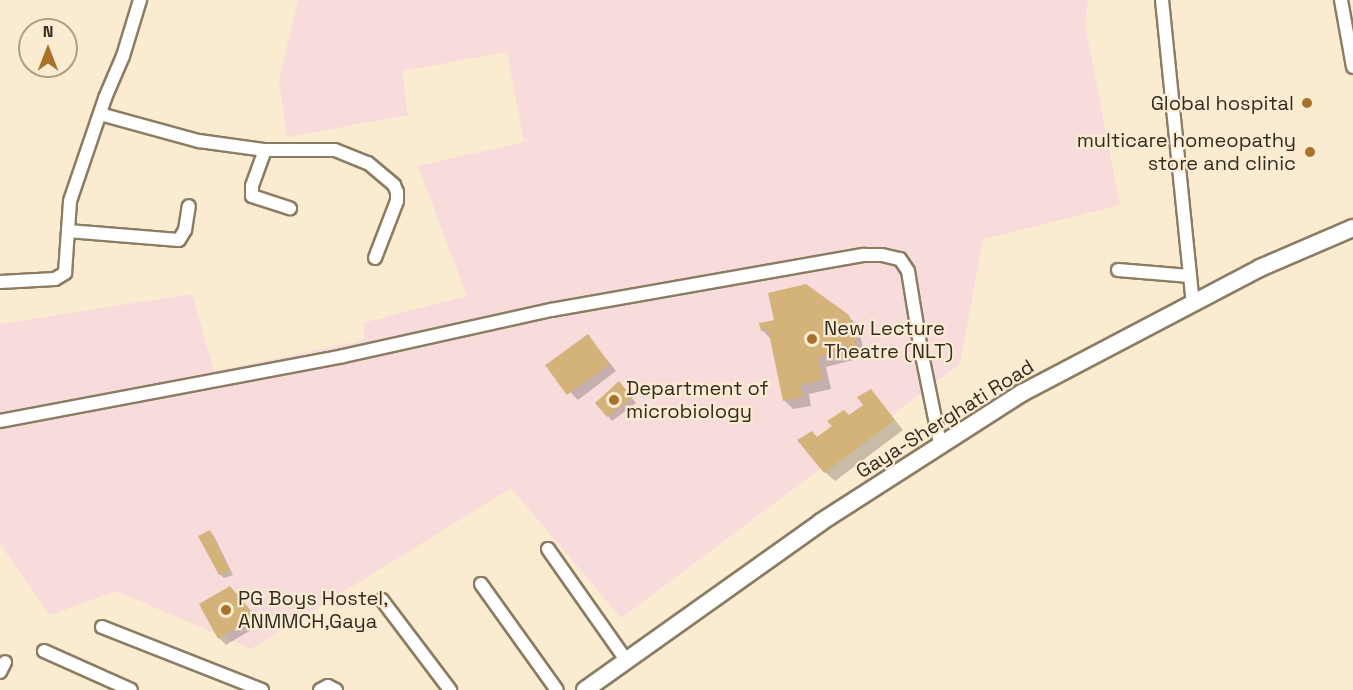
<!DOCTYPE html>
<html>
<head>
<meta charset="utf-8">
<style>
  body { margin:0 }
  #map { position:relative; width:1353px; height:690px; overflow:hidden; background:#fbebd0; font-family:"Space Grotesk",sans-serif }
  div>[style] { position:absolute }
  .medical>* { inset:0; background:#f7dcdb }
  .shadow>* { inset:0; background:#0003 }
  .building>* { inset:0; background:#d4b37a; transform-origin:0 0 }
  .roads { filter:drop-shadow(2px 0 #8b7d64) drop-shadow(-2px 0 #8b7d64) drop-shadow(0 2px #8b7d64) drop-shadow(0 -2px #8b7d64) }
  .street>* { height:12px; margin:-6px; padding:0 6px; transform-origin:6px; border-radius:6px; background:#fff }
  .secondary>* { height:16px; margin:-8px; padding:0 8px; transform-origin:8px; border-radius:8px; background:#fff }
  .dots>* { width:16px; height:16px; translate:-50% -50%; box-sizing:border-box; border:3px solid #fbebd0; border-radius:50% }
  span { translate:-50% -50%; white-space:nowrap; text-align:center; line-height:1.15; -webkit-text-stroke:4.5px #fbebd0; paint-order:stroke }
  .poi-label { font-size:20px; color:#322c22 }
  .right { translate:-100% -50%; text-align:right }
  .left { translate:0 -50%; text-align:left }
  .street-label { font-size:20px; color:#322c22 }
  .north { position:absolute; left:18px; top:18px; width:60px; height:60px; box-sizing:border-box; background:#fbebd0; border:2px solid #ab9f8a; border-radius:50%; rotate:0deg; font-size:16px; font-weight:700; line-height:24px; text-align:center; color:#322c22 }
  .north::after { content:''; display:block; margin:auto; width:21px; height:27px; background:#a8722d; clip-path:polygon(50% 0,100% 100%,50% 72%,0 100%) }
</style>
</head>
<body>
<div id="map">
  <div class="medical">
    <i style="clip-path:polygon(298px 0,1088px 0,1085px 25px,1120px 205px,983px 239px,960px 364px,621px 618px,511px 488px,251px 649px,116px 591px,50px 615px,0 544px,0 324px,192px 294px,214px 371px,365px 340px,363px 323px,467px 296px,418px 166px,524px 142px,507px 52px,402px 71px,408px 115px,287px 137px,279px 81px)"></i>
  </div>
  <div class="shadow">
    <i style="clip-path:polygon(848px 316px,858px 326px,865px 357px,826px 367px,831px 389px,809px 394px,811px 406px,793px 409px,784px 400px,771px 339px,762px 330px,761px 324px)"></i>
    <i style="clip-path:polygon(588px 336px,616px 371px,578px 400px,571px 393px)"></i>
    <i style="clip-path:polygon(623px 387px,636px 403px,612px 421px,608px 416px)"></i>
    <i style="clip-path:polygon(871px 391px,903px 430px,835px 481px,825px 472px,817px 438px,865px 405px)"></i>
    <i style="clip-path:polygon(210px 532px,214px 536px,233px 575px,224px 578px,220px 574px)"></i>
    <i style="clip-path:polygon(237px 594px,261px 624px,226px 645px,219px 638px,201px 604px)"></i>
  </div>
  <div class="building">
    <i style="clip-path:polygon(806px 284px,849px 315px,857px 348px,818px 357px,823px 380px,800px 385px,803px 397px,783px 401px,768px 329px,761px 331px,759px 323px,774px 320px,768px 293px)"></i>
    <i style="left:588px;top:334px;width:37px;height:53px;rotate:54deg"></i>
    <i style="clip-path:polygon(619px 381px,632px 398px,607px 417px,595px 403px)"></i>
    <i style="clip-path:polygon(871px 389px,895px 420px,824px 473px,797px 440px,812px 431px,817px 437px,832px 426px,827px 421px,844px 410px,849px 415px,863px 405px,857px 397px)"></i>
    <i style="clip-path:polygon(210px 530px,230px 571px,219px 575px,198px 536px)"></i>
    <i style="clip-path:polygon(230px 586px,255px 616px,218px 639px,199px 604px)"></i>
  </div>
  <div class="roads">
    <div class="street">
      <i style="left:1162px;top:0;width:305px;rotate:84.2deg"></i>
      <i style="left:1341px;top:0;width:68px;rotate:79.8deg"></i>
      <i style="left:100px;top:114px;width:103px;rotate:15.3deg"></i>
      <i style="left:199px;top:141px;width:67px;rotate:7.8deg"></i>
      <i style="left:265px;top:150px;width:70px"></i>
      <i style="left:335px;top:150px;width:35px;rotate:22deg"></i>
      <i style="left:368px;top:163px;width:34px;rotate:40deg"></i>
      <i style="left:394px;top:185px;width:8px;rotate:67deg"></i>
      <i style="left:397px;top:192px;width:9px;rotate:90deg"></i>
      <i style="left:397px;top:201px;width:61px;rotate:111.1deg"></i>
      <i style="left:265px;top:150px;width:38px;rotate:110deg"></i>
      <i style="left:252px;top:186px;width:10px;rotate:90deg"></i>
      <i style="left:252px;top:196px;width:40px;rotate:18deg"></i>
      <i style="left:68px;top:231px;width:111px;rotate:4.6deg"></i>
      <i style="left:179px;top:240px;width:12px;rotate:-59deg"></i>
      <i style="left:185px;top:230px;width:24px;rotate:-81deg"></i>
      <i style="left:1118px;top:270px;width:72px;rotate:4.8deg"></i>
      <i style="left:0;top:282px;width:55px;rotate:-3.1deg"></i>
      <i style="left:55px;top:279px;width:12px;rotate:-31deg"></i>
      <i style="left:65px;top:273px;width:72px;rotate:-86deg"></i>
      <i style="left:70px;top:201px;width:109px;rotate:-71.2deg"></i>
      <i style="left:105px;top:98px;width:46px;rotate:-66.8deg"></i>
      <i style="left:123px;top:56px;width:59px;rotate:-73.1deg"></i>
      <i style="left:0;top:421px;width:349px;rotate:-10.7deg"></i>
      <i style="left:343px;top:356px;width:213px;rotate:-12.5deg"></i>
      <i style="left:551px;top:310px;width:318px;rotate:-10deg"></i>
      <i style="left:864px;top:255px;width:18px"></i>
      <i style="left:882px;top:255px;width:18px;rotate:13deg"></i>
      <i style="left:900px;top:259px;width:14px;rotate:56deg"></i>
      <i style="left:908px;top:271px;width:80px;rotate:80.7deg"></i>
      <i style="left:921px;top:350px;width:95px;rotate:78.5deg"></i>
      <i style="left:548px;top:549px;width:136px;rotate:54.9deg"></i>
      <i style="left:481px;top:584px;width:130px;rotate:54.4deg"></i>
      <i style="left:382px;top:600px;width:113px;rotate:52.9deg"></i>
      <i style="left:102px;top:627px;width:172px;rotate:21.5deg"></i>
      <i style="left:44px;top:651px;width:95px;rotate:24.1deg"></i>
      <i style="left:0;top:672px;width:11px;rotate:-63deg"></i>
      <i style="left:320px;top:690px;width:9px;rotate:-27deg"></i>
      <i style="left:328px;top:686px;width:9px;rotate:27deg"></i>
    </div>
    <div class="secondary">
      <i style="left:585px;top:690px;width:290px;rotate:-35.4deg"></i>
      <i style="left:821px;top:522px;width:239px;rotate:-32.7deg"></i>
      <i style="left:1022px;top:393px;width:269px;rotate:-27.7deg"></i>
      <i style="left:1260px;top:268px;width:101px;rotate:-23.3deg"></i>
    </div>
  </div>
  <div class="dots">
    <i style="left:1307px;top:103px;background:#a8722d"></i>
    <i style="left:1310px;top:152px;background:#a8722d"></i>
    <i style="left:812px;top:339px;background:#a8722d"></i>
    <i style="left:614px;top:400px;background:#a8722d"></i>
    <i style="left:226px;top:610px;background:#a8722d"></i>
  </div>
  <div class="poi-label">
    <span class="right" style="left:1294px;top:103px">Global hospital</span>
    <span class="right" style="left:1296px;top:152px">multicare homeopathy<br>store and clinic</span>
    <span class="left" style="left:824px;top:340px">New Lecture<br>Theatre (NLT)</span>
    <span class="left" style="left:626px;top:400px">Department of<br>microbiology</span>
    <span class="left" style="left:238px;top:610px">PG Boys Hostel,<br>ANMMCH,Gaya</span>
  </div>
  <div class="street-label">
    <span style="left:945px;top:419px;rotate:-32deg">Gaya-Sherghati Road</span>
  </div>
  <div class="north">N</div>
</div>
</body>
</html>
